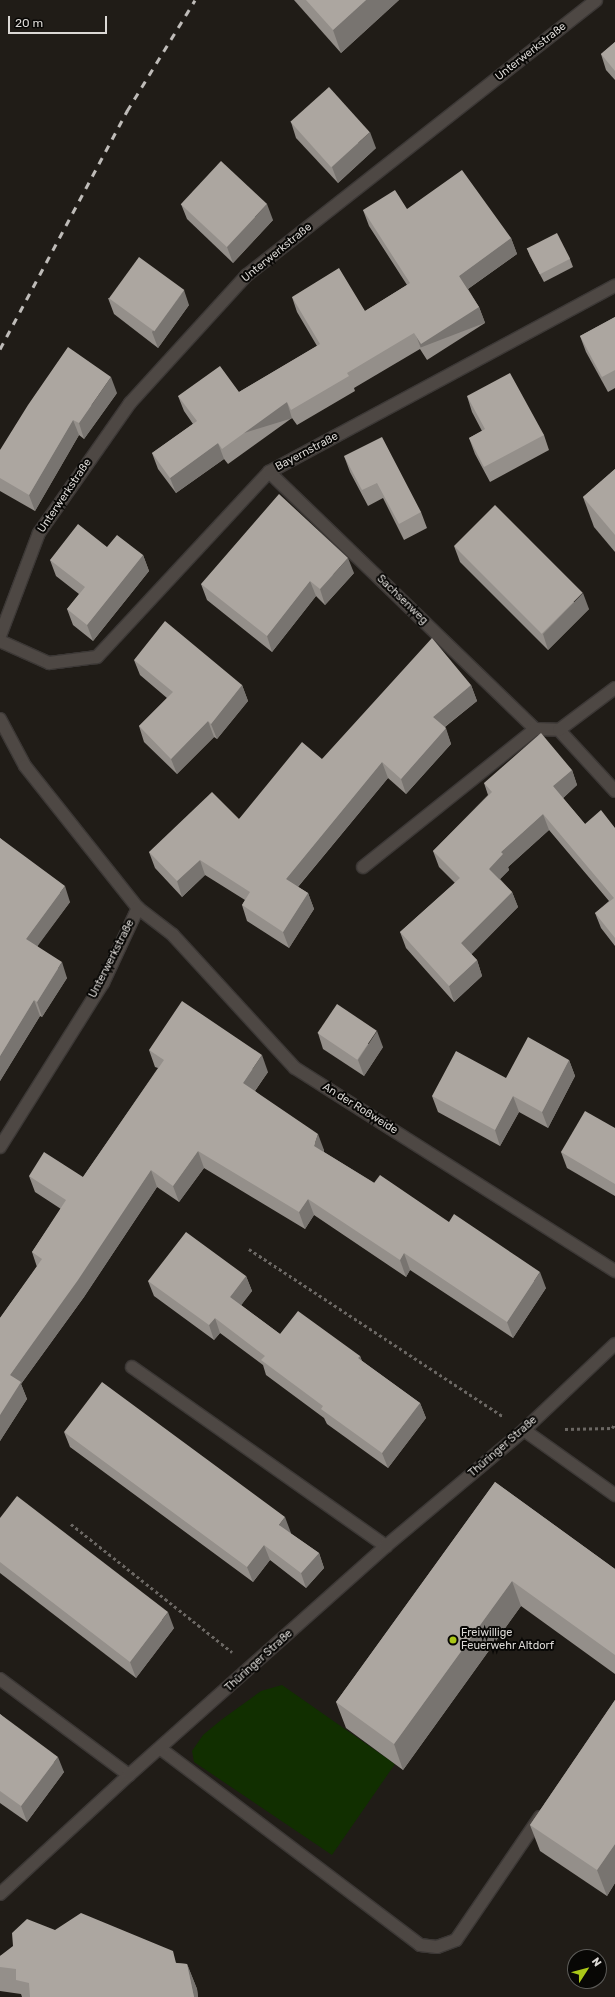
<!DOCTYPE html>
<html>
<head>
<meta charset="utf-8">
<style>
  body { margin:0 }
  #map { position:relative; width:615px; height:1997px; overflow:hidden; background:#201c17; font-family:Rubik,sans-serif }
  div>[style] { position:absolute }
  .green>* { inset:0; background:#112f00 }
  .path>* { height:2.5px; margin-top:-1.25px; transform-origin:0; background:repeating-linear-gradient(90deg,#6b6763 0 3px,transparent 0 6px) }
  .roads { filter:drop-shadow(1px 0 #3c3836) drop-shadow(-1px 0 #3c3836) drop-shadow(0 1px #3c3836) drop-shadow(0 -1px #3c3836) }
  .minor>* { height:12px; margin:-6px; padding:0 6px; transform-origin:6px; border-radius:6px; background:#4e4844 }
  .rail>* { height:3px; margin-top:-1.5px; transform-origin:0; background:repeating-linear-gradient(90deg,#bfbcb9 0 7px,transparent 0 14px) }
  .wall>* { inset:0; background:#948f8a }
  .shaded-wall>* { inset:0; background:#787470; transform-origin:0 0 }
  .building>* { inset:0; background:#aca6a0; transform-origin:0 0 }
  .dots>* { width:11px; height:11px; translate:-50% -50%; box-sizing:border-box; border:2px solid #080705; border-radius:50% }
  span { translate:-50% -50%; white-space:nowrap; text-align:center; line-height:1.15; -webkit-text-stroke:4px #080705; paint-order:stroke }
  .street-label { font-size:11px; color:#dbd8d5 }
  .poi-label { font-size:11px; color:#dbd8d5 }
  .left { translate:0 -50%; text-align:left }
  .north { position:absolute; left:567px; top:1949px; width:40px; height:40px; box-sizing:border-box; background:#080705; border:1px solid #5c5b58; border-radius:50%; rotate:54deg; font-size:11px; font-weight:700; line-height:16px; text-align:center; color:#dbd8d5 }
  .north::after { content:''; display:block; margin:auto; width:14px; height:18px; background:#aac718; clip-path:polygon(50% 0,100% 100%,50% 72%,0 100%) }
  .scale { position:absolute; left:8px; top:16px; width:99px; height:18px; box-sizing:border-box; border:2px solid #dbd8d5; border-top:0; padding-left:5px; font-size:12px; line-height:14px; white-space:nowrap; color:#dbd8d5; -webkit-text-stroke:3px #080705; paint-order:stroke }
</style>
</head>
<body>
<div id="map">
  <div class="green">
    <i style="clip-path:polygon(282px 1685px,395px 1764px,332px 1855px,194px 1762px,192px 1751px,203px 1735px,221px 1720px,261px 1691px)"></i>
  </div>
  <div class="path">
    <i style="left:249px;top:1249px;width:305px;rotate:33.4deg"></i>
    <i style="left:565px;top:1429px;width:47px;rotate:-1.2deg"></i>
    <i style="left:612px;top:1428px;width:5px;rotate:-53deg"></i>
    <i style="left:71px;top:1524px;width:206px;rotate:38.5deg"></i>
  </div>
  <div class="roads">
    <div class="minor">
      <i style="left:269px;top:472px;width:370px;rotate:44deg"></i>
      <i style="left:535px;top:729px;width:24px;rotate:2deg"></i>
      <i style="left:559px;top:730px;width:83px;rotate:47.4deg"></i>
      <i style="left:0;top:636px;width:110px;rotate:-69.3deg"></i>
      <i style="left:39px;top:533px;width:159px;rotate:-55deg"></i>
      <i style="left:130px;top:403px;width:173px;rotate:-47.6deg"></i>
      <i style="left:247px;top:275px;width:444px;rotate:-38.2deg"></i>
      <i style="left:0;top:641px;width:54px;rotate:24.2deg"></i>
      <i style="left:49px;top:663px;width:48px;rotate:-7.1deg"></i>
      <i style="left:97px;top:657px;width:253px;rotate:-47.1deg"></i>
      <i style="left:269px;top:472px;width:393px;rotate:-28.3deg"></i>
      <i style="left:0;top:719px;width:53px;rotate:62deg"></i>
      <i style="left:25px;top:766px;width:181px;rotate:51.5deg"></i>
      <i style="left:138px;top:908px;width:44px;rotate:37.6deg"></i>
      <i style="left:173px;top:935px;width:180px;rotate:47.5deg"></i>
      <i style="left:295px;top:1068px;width:379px;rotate:32.4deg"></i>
      <i style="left:559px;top:730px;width:70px;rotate:-36.9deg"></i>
      <i style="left:363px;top:867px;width:221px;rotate:-38.7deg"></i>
      <i style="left:0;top:1147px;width:194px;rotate:-57.9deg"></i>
      <i style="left:103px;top:983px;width:83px;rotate:-65deg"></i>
      <i style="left:132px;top:1367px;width:311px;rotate:35.2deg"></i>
      <i style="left:524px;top:1430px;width:112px;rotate:35.5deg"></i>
      <i style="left:0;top:1679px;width:161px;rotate:36.7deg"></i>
      <i style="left:161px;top:1749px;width:325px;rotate:37.1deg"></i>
      <i style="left:420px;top:1945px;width:17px;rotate:7deg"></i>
      <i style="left:437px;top:1947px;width:20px;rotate:-20deg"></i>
      <i style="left:456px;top:1940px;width:149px;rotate:-55.7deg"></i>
      <i style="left:0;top:1894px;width:176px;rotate:-42.7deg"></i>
      <i style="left:129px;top:1775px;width:344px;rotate:-41.7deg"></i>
      <i style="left:386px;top:1546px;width:180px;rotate:-40deg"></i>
      <i style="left:524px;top:1430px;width:125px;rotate:-43.4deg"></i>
    </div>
  </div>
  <div class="rail">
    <i style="left:0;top:349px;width:270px;rotate:-61.9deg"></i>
    <i style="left:127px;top:111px;width:130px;rotate:-58.5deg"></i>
  </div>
  <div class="wall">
    <i style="clip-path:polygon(294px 0,399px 0,341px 53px)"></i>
    <i style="clip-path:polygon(615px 42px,615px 80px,606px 70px,601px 54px)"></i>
    <i style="clip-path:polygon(291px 122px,376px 148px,338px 183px,296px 138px)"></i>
    <i style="clip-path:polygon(181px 204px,273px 220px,233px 263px,187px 219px)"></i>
    <i style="clip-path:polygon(407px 209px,511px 238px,517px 254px,468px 289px,479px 307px,485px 323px,427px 360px,420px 349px,354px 388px,355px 391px,297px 425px,292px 418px,228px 464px,224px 459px,176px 493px,158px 469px,152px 453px,193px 424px,184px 411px,178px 396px,239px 392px,317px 346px,297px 312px,292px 297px,365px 311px,407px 285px,369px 226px,363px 210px)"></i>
    <i style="clip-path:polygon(527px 248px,570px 259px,573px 267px,544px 282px,530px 256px)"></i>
    <i style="clip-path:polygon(108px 298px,189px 305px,158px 348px,114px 314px)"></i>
    <i style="clip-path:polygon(615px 317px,615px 388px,608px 392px,586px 352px,580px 336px)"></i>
    <i style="clip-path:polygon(117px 393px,84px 439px,79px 435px,35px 511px,0 491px,0 450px)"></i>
    <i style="clip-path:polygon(467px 396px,544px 435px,549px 450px,490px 482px,475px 454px,469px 438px,482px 431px,472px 412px)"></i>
    <i style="clip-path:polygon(344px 456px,421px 512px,427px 528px,404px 540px,383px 498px,368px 506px,350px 472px)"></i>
    <i style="clip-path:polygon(615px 469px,615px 552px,594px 527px,583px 497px)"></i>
    <i style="clip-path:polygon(454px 546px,589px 609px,548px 650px,460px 562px)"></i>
    <i style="clip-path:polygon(107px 547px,143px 555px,149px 571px,93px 641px,73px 625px,67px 609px,79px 594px,56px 576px,50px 560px)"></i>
    <i style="clip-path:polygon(354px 573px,325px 605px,316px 596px,272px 652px,207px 600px,201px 584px)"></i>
    <i style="clip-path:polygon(134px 660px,242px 685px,248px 701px,217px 739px,214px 737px,177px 774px,144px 742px,139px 726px,167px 698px,140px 675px)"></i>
    <i style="clip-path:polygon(471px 685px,477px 701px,445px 727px,451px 744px,406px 794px,388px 778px,298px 887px,308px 893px,314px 909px,289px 948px,247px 921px,242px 905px,245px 900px,205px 875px,182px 897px,155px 868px,149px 852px,239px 819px,322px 759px)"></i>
    <i style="clip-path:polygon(572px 770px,577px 785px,563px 798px,585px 824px,615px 828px,615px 946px,601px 928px,595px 913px,609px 901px,549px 830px,508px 867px,509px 870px,500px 879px,512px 892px,518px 907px,471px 954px,477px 960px,482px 976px,454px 1002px,406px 948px,400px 932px,455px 883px,439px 867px,433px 851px,488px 795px,484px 783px)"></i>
    <i style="clip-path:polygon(0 838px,70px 902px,37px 946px,67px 978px,42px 1017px,40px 1016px,0 1081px)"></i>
    <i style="clip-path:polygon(318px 1033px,383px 1047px,364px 1076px,323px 1049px)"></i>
    <i style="clip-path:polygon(149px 1050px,268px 1072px,255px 1091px,324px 1150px,324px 1152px,546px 1288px,513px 1338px,410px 1270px,406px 1277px,314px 1215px,305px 1229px,204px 1168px,179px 1202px,157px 1187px,84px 1297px,21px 1384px,27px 1399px,0 1441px,0 1318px,37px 1267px,32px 1252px,61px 1209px,35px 1192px,29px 1176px,83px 1177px,158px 1068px,155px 1067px)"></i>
    <i style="clip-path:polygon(569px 1060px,575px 1076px,548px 1128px,519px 1112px,500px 1146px,438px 1112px,432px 1096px,506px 1078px)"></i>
    <i style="clip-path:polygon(615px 1128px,615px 1196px,567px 1168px,561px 1152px)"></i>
    <i style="clip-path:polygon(246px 1276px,252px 1291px,241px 1305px,280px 1334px,360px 1356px,362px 1361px,420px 1403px,426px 1418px,388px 1468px,327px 1424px,324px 1418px,266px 1375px,263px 1365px,220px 1333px,214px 1340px,154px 1296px,148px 1281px)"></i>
    <i style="clip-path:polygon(64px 1432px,291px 1533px,290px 1533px,319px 1553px,324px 1568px,306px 1588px,270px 1560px,253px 1582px,70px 1447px)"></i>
    <i style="clip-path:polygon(495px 1482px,615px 1569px,615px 1674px,521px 1606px,403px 1770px,346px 1728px,336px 1702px)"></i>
    <i style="clip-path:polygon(0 1518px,174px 1628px,136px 1678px,0 1573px)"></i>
    <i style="clip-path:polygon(615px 1700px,615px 1883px,607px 1896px,540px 1851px,530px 1825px)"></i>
    <i style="clip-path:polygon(0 1714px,64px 1772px,27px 1822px,0 1803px)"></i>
    <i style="clip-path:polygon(55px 1930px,177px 1963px,187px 1964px,197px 1989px,198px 1997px,22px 1997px,21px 1994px,0 1991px,0 1956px)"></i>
  </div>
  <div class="shaded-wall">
    <i style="clip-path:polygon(366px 0,399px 0,341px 53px,333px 30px)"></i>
    <i style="clip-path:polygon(370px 132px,376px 148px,338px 183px,332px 167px)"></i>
    <i style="clip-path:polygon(267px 204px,273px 220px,233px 263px,227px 247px)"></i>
    <i style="clip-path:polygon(511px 238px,517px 254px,465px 291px,459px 276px)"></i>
    <i style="clip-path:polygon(184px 290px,189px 305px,158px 348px,152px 332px)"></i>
    <i style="left:479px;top:307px;width:17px;height:69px;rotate:69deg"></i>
    <i style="clip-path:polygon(111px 377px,117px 393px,84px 439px,79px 423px)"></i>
    <i style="left:287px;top:402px;width:17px;height:80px;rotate:73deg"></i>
    <i style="clip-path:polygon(73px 420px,79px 435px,35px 511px,29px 495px)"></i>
    <i style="clip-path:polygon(218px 443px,224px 459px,176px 493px,170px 478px)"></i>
    <i style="clip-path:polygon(143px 555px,149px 571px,93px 641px,87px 625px)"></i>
    <i style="clip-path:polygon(348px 558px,354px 573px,325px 605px,320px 589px)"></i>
    <i style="clip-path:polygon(310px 581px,316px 596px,272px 652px,267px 636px)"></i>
    <i style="clip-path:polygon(583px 593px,589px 609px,548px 650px,543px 634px)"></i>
    <i style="clip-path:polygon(242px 685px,248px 701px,217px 739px,211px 724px)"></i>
    <i style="clip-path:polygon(471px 685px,477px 701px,438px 732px,433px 717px)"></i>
    <i style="clip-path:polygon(208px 721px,214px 737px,177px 774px,171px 759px)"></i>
    <i style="clip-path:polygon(446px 728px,451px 744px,406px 794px,401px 779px)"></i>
    <i style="clip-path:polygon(382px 762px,388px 778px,291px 895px,286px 879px)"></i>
    <i style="clip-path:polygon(572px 770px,577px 785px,559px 802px,553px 786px)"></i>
    <i style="clip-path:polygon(543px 814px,549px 830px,508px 867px,509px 870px,495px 884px,489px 869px,501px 852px)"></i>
    <i style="clip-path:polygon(200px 860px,205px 875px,182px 897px,177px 881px)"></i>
    <i style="clip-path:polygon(65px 886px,70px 902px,31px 955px,26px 939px)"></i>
    <i style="clip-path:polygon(512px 892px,518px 907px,467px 959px,461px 943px)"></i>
    <i style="clip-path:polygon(308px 893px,314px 909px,289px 948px,283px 932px)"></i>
    <i style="clip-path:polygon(477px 960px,482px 976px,454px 1002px,449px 986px)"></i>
    <i style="clip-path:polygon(62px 962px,67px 978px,42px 1017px,37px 1002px)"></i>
    <i style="clip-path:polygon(34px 1000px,40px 1016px,0 1081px,0 1056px)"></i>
    <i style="clip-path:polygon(377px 1031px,383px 1047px,364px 1076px,358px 1060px)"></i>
    <i style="clip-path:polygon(262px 1055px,268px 1072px,249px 1099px,243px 1083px)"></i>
    <i style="clip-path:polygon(569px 1060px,575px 1076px,548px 1128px,542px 1112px)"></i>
    <i style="clip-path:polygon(513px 1096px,519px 1112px,500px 1146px,495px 1130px)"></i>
    <i style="clip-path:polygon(318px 1134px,324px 1150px,320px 1162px,314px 1146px)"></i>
    <i style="clip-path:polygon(198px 1151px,204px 1168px,179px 1202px,173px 1186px)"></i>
    <i style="clip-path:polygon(151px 1170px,157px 1187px,84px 1297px,21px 1384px,27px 1399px,0 1441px,0 1415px,10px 1375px)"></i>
    <i style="clip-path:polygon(308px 1199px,314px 1215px,305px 1229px,299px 1212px)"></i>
    <i style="clip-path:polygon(404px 1253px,410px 1270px,406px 1277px,400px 1260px)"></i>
    <i style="clip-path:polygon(540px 1272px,546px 1288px,513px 1338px,507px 1322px)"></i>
    <i style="clip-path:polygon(246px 1276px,252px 1291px,236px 1312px,230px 1297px)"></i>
    <i style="clip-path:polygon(215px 1318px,220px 1333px,214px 1340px,209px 1325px)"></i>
    <i style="clip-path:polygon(360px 1356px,365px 1371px,358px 1358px)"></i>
    <i style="clip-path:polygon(420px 1403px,426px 1418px,388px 1468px,382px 1453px)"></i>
    <i style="clip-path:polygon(285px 1517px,291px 1533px,285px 1540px,279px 1525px)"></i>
    <i style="clip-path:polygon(264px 1545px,270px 1560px,253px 1582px,247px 1567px)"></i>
    <i style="clip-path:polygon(319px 1553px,324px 1568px,306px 1588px,301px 1573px)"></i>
    <i style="clip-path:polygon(512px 1581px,521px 1606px,403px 1770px,394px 1744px)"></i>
    <i style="clip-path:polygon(168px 1612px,174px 1628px,136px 1678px,130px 1662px)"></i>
    <i style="clip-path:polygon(58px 1757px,64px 1772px,27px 1822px,21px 1806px)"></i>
    <i style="clip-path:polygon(615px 1844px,615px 1883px,607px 1896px,597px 1870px)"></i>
    <i style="clip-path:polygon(187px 1964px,197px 1989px,198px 1997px,194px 1997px)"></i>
  </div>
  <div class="building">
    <i style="clip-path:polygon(306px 0,366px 0,333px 30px)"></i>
    <i style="clip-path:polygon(615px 42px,615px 71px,601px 54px)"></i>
    <i style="left:329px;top:87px;width:61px;height:52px;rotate:48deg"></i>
    <i style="left:221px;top:161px;width:63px;height:59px;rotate:43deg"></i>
    <i style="clip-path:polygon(462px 170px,511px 238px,459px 276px,479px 307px,421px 344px,414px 333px,347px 373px,349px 376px,291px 410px,287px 402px,222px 449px,218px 443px,170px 478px,152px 453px,197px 421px,178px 396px,220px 366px,239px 392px,320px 344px,292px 297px,339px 268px,365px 311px,410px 283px,363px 210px,395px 190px,407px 209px)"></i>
    <i style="left:557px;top:233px;width:29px;height:34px;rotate:63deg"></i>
    <i style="left:139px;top:257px;width:56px;height:51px;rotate:36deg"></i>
    <i style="clip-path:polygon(615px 317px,615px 370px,602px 377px,580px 336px)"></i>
    <i style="clip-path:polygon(68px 347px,111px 377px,79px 423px,73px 420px,29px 495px,0 478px,0 450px,28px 405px)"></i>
    <i style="clip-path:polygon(510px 373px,544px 435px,484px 467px,469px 438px,485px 429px,467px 396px)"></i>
    <i style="clip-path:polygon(382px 437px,421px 512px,399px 524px,377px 483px,362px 490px,344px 456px)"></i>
    <i style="clip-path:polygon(615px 469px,615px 535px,583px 497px)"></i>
    <i style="clip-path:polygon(279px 494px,348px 558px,320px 589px,310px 581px,267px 636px,201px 584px)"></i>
    <i style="left:495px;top:505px;width:124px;height:58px;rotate:45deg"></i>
    <i style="clip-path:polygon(78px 524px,107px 547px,117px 535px,143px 555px,87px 625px,67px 609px,85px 587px,50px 560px)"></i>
    <i style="clip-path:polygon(165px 621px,242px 685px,211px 724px,208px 721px,171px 759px,139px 726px,173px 692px,134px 660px)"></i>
    <i style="clip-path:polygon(432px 638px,471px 685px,433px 717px,446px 728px,401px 779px,382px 762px,286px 879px,308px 893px,283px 932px,242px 905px,250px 892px,200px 860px,177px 881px,149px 852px,212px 792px,239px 819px,302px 742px,322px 759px)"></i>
    <i style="clip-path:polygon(541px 733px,572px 770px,553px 786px,585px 824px,601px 810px,615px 828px,615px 938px,595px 913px,614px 898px,543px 814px,501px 852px,503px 854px,489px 869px,512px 892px,461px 943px,477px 960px,449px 986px,400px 932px,460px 878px,433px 851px,492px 792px,484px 783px)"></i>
    <i style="clip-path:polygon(0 838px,65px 886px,26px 939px,62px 962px,37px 1002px,34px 1000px,0 1056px)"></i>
    <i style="clip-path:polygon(182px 1001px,262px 1055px,243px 1083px,318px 1134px,314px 1146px,374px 1183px,380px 1175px,449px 1222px,454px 1214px,540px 1272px,507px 1322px,404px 1253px,400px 1260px,308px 1199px,299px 1212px,198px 1151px,173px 1186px,151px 1170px,78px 1280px,10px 1375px,21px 1382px,0 1415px,0 1318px,42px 1259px,32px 1252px,66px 1200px,29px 1176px,44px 1152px,83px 1177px,164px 1060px,149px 1050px)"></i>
    <i style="left:337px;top:1004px;width:48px;height:35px;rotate:34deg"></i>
    <i style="clip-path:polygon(528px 1037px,569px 1060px,542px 1112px,513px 1096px,495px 1130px,432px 1096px,456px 1051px,506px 1078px)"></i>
    <i style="clip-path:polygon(585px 1111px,615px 1128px,615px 1184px,561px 1152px)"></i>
    <i style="clip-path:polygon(186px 1232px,246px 1276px,230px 1297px,280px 1334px,298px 1311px,360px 1356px,358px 1358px,420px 1403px,382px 1453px,321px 1409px,323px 1406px,261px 1360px,265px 1356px,215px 1318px,209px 1325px,148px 1281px)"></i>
    <i style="clip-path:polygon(102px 1382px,285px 1517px,279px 1525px,319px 1553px,301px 1573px,264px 1545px,247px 1567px,64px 1432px)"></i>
    <i style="clip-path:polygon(495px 1482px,615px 1569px,615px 1655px,512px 1581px,394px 1744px,336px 1702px)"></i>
    <i style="clip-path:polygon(17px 1496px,168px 1612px,130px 1662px,0 1562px,0 1518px)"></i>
    <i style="clip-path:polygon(615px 1700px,615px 1844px,597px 1870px,530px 1825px)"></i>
    <i style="clip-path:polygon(0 1714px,58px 1757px,21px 1806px,0 1791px)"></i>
    <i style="clip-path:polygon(81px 1913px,173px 1951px,176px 1963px,187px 1964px,194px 1997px,30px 1997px,29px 1983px,16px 1980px,16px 1969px,0 1967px,0 1956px,13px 1946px,12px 1933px,27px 1919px,55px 1930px)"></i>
  </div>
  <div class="dots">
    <i style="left:453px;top:1640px;background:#aac718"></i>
  </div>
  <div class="street-label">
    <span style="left:531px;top:52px;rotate:-38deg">Unterwerkstraße</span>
    <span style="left:277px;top:253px;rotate:-39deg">Unterwerkstraße</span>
    <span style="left:307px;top:452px;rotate:-28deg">Bayernstraße</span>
    <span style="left:65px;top:496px;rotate:-56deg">Unterwerkstraße</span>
    <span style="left:402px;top:600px;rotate:44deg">Sachsenweg</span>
    <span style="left:112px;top:959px;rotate:-63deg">Unterwerkstraße</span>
    <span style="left:360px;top:1109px;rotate:32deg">An der Roßweide</span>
    <span style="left:503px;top:1447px;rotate:-41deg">Thüringer Straße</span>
    <span style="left:259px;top:1661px;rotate:-42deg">Thüringer Straße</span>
  </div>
  <div class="poi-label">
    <span class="left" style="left:461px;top:1640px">Freiwillige<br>Feuerwehr Altdorf</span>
  </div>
  <div class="north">N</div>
  <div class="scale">20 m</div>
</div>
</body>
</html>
